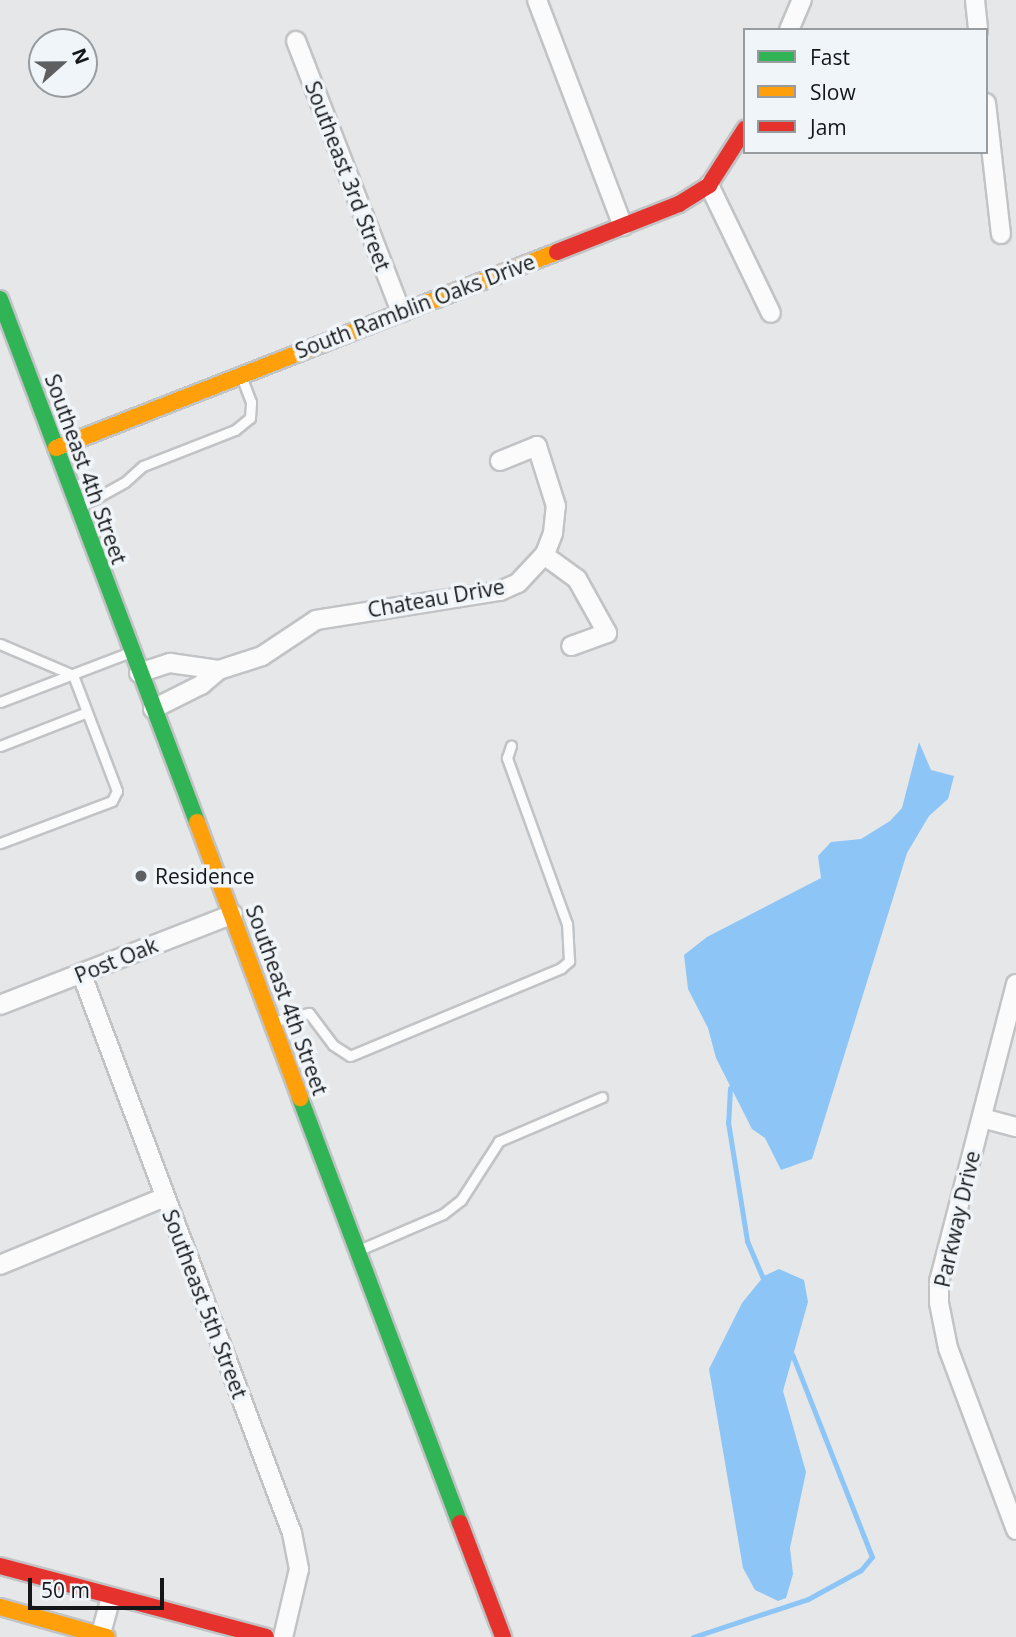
<!DOCTYPE html>
<html>
<head>
<meta charset="utf-8">
<style>
  body { margin:0 }
  #map { position:relative; width:1016px; height:1637px; overflow:hidden; background:#e5e7e9; font-family:"Open Sans",sans-serif }
  div>[style] { position:absolute }
  .water>* { inset:0; background:#8dc5f6 }
  .stream>* { height:5px; margin:-2.5px; padding:0 2.5px; transform-origin:2.5px; border-radius:2.5px; background:#8dc5f6 }
  .roads { filter:drop-shadow(2px 0 #c1c3c5) drop-shadow(-2px 0 #c1c3c5) drop-shadow(0 2px #c1c3c5) drop-shadow(0 -2px #c1c3c5) }
  .lane>* { height:9px; margin:-4.5px; padding:0 4.5px; transform-origin:4.5px; border-radius:4.5px; background:#fbfbfc }
  .street>* { height:18px; margin:-9px; padding:0 9px; transform-origin:9px; border-radius:9px; background:#fbfbfc }
  .fast>* { height:16px; margin:-8px; padding:0 8px; transform-origin:8px; border-radius:8px; background:#30b455 }
  .slow>* { height:16px; margin:-8px; padding:0 8px; transform-origin:8px; border-radius:8px; background:#ff9f0a }
  .jam>* { height:16px; margin:-8px; padding:0 8px; transform-origin:8px; border-radius:8px; background:#e5322d }
  .dots>* { width:19px; height:19px; translate:-50% -50%; box-sizing:border-box; border:4px solid #f0f5f9; border-radius:50% }
  span { translate:-50% -50%; white-space:nowrap; text-align:center; line-height:1.15; -webkit-text-stroke:7px #f0f5f9; paint-order:stroke }
  .street-label { font-size:21px; color:#151617 }
  .poi-label { font-size:21px; color:#151617 }
  .left { translate:0 -50%; text-align:left }
  .legend { position:absolute; left:743px; top:28px; width:245px; height:126px; box-sizing:border-box; background:#f0f5f9; border:2px solid #989c9f; margin:0; padding:9px 12px; list-style:none; font-size:21px; color:#151617 }
  .legend li { display:flex; align-items:center; gap:14px; height:35px }
  .legend b { width:35px; border:2px solid #989c9f }
  .north { position:absolute; left:28px; top:28px; width:70px; height:70px; box-sizing:border-box; background:#f0f5f9; border:2px solid #989c9f; border-radius:50%; rotate:69deg; font-size:19px; font-weight:700; line-height:28px; text-align:center; color:#151617 }
  .north::after { content:''; display:block; margin:auto; width:24px; height:32px; background:#5e5f60; clip-path:polygon(50% 0,100% 100%,50% 72%,0 100%) }
  .scale { position:absolute; left:28px; top:1578px; width:136px; height:32px; box-sizing:border-box; border:4px solid #151617; border-top:0; padding-left:9px; font-size:21px; line-height:24px; white-space:nowrap; color:#151617; -webkit-text-stroke:5px #f0f5f9; paint-order:stroke }
</style>
</head>
<body>
<div id="map">
  <div class="water">
    <i style="clip-path:polygon(919px 742px,931px 770px,954px 776px,948px 799px,929px 816px,907px 853px,812px 1159px,781px 1170px,765px 1138px,752px 1129px,716px 1058px,708px 1028px,688px 989px,684px 955px,707px 937px,821px 878px,818px 856px,831px 842px,861px 839px,890px 821px,902px 808px)"></i>
    <i style="clip-path:polygon(779px 1269px,804px 1280px,808px 1302px,783px 1391px,806px 1472px,790px 1548px,793px 1574px,786px 1598px,778px 1601px,755px 1590px,743px 1568px,709px 1369px,742px 1303px,764px 1276px)"></i>
  </div>
  <div class="stream">
    <i style="left:730px;top:1088px;width:34px;rotate:93deg"></i>
    <i style="left:728px;top:1122px;width:121px;rotate:80.9deg"></i>
    <i style="left:747px;top:1241px;width:46px;rotate:66.8deg"></i>
    <i style="left:693px;top:1637px;width:121px;rotate:-18.3deg"></i>
    <i style="left:808px;top:1599px;width:60px;rotate:-28.7deg"></i>
    <i style="left:861px;top:1570px;width:17px;rotate:-50deg"></i>
    <i style="left:872px;top:1557px;width:218px;rotate:-111.5deg"></i>
  </div>
  <div class="roads">
    <div class="lane">
      <i style="left:80px;top:507px;width:51px;rotate:-29.1deg"></i>
      <i style="left:125px;top:482px;width:24px;rotate:-42deg"></i>
      <i style="left:143px;top:466px;width:99px;rotate:-21.4deg"></i>
      <i style="left:235px;top:430px;width:19px;rotate:-39deg"></i>
      <i style="left:250px;top:418px;width:16px;rotate:-86deg"></i>
      <i style="left:251px;top:402px;width:28px;rotate:-111deg"></i>
      <i style="left:0;top:644px;width:79px;rotate:23deg"></i>
      <i style="left:73px;top:675px;width:124px;rotate:69.2deg"></i>
      <i style="left:117px;top:791px;width:11px;rotate:117deg"></i>
      <i style="left:112px;top:801px;width:120px;rotate:159.4deg"></i>
      <i style="left:0;top:702px;width:139px;rotate:-21deg"></i>
      <i style="left:0;top:746px;width:93px;rotate:-21.3deg"></i>
      <i style="left:272px;top:1022px;width:38px;rotate:-14deg"></i>
      <i style="left:309px;top:1013px;width:40px;rotate:53deg"></i>
      <i style="left:333px;top:1045px;width:20px;rotate:33deg"></i>
      <i style="left:350px;top:1056px;width:229px;rotate:-22.6deg"></i>
      <i style="left:561px;top:968px;width:11px;rotate:-41deg"></i>
      <i style="left:569px;top:961px;width:37px;rotate:-93deg"></i>
      <i style="left:567px;top:924px;width:177px;rotate:-109.9deg"></i>
      <i style="left:507px;top:758px;width:13px;rotate:-72deg"></i>
      <i style="left:359px;top:1250px;width:91px;rotate:-23.2deg"></i>
      <i style="left:443px;top:1214px;width:23px;rotate:-38deg"></i>
      <i style="left:461px;top:1200px;width:70px;rotate:-57.2deg"></i>
      <i style="left:499px;top:1141px;width:112px;rotate:-23.1deg"></i>
    </div>
    <div class="street">
      <i style="left:537px;top:0;width:242px;rotate:69.2deg"></i>
      <i style="left:975px;top:0;width:30px;rotate:84deg"></i>
      <i style="left:789px;top:30px;width:33px;rotate:-67deg"></i>
      <i style="left:296px;top:41px;width:291px;rotate:68.8deg"></i>
      <i style="left:986px;top:103px;width:132px;rotate:83.5deg"></i>
      <i style="left:709px;top:185px;width:142px;rotate:64.2deg"></i>
      <i style="left:544px;top:555px;width:41px;rotate:36deg"></i>
      <i style="left:577px;top:579px;width:62px;rotate:60.9deg"></i>
      <i style="left:607px;top:633px;width:38px;rotate:160deg"></i>
      <i style="left:139px;top:673px;width:33px;rotate:-18deg"></i>
      <i style="left:170px;top:663px;width:49px;rotate:8.1deg"></i>
      <i style="left:153px;top:709px;width:54px;rotate:-26.6deg"></i>
      <i style="left:201px;top:685px;width:23px;rotate:-40deg"></i>
      <i style="left:219px;top:670px;width:45px;rotate:-18deg"></i>
      <i style="left:262px;top:656px;width:65px;rotate:-33.7deg"></i>
      <i style="left:316px;top:620px;width:186px;rotate:-9deg"></i>
      <i style="left:500px;top:591px;width:20px;rotate:-24deg"></i>
      <i style="left:518px;top:583px;width:40px;rotate:-47deg"></i>
      <i style="left:545px;top:554px;width:22px;rotate:-69deg"></i>
      <i style="left:553px;top:533px;width:27px;rotate:-84deg"></i>
      <i style="left:556px;top:506px;width:63px;rotate:-107.6deg"></i>
      <i style="left:537px;top:446px;width:40px;rotate:158deg"></i>
      <i style="left:82px;top:975px;width:596px;rotate:69.38deg"></i>
      <i style="left:292px;top:1533px;width:37px;rotate:79deg"></i>
      <i style="left:299px;top:1569px;width:70px;rotate:103.2deg"></i>
      <i style="left:1016px;top:984px;width:307px;rotate:104.5deg"></i>
      <i style="left:939px;top:1281px;width:22px;rotate:90deg"></i>
      <i style="left:939px;top:1303px;width:46px;rotate:78.7deg"></i>
      <i style="left:948px;top:1348px;width:194px;rotate:69.5deg"></i>
      <i style="left:0;top:1005px;width:250px;rotate:-21.3deg"></i>
      <i style="left:982px;top:1118px;width:35px;rotate:15deg"></i>
      <i style="left:0;top:1265px;width:178px;rotate:-22.4deg"></i>
      <i style="left:100px;top:1637px;width:41px;rotate:-74.6deg"></i>
    </div>
    <div class="fast">
      <i style="left:0;top:299px;width:559px;rotate:69.36deg"></i>
      <i style="left:300px;top:1098px;width:454px;rotate:69.4deg"></i>
    </div>
    <div class="slow">
      <i style="left:56px;top:448px;width:538px;rotate:-21.37deg"></i>
      <i style="left:197px;top:822px;width:295px;rotate:69.5deg"></i>
      <i style="left:0;top:1607px;width:111px;rotate:15.7deg"></i>
    </div>
    <div class="jam">
      <i style="left:557px;top:252px;width:131px;rotate:-21.5deg"></i>
      <i style="left:679px;top:204px;width:36px;rotate:-32deg"></i>
      <i style="left:709px;top:185px;width:67px;rotate:-57.3deg"></i>
      <i style="left:460px;top:1523px;width:122px;rotate:69.3deg"></i>
      <i style="left:0;top:1566px;width:275px;rotate:14.9deg"></i>
    </div>
  </div>
  <div class="dots">
    <i style="left:141px;top:876px;background:#5e5f60"></i>
  </div>
  <div class="street-label">
    <span style="left:348px;top:176px;rotate:69deg">Southeast 3rd Street</span>
    <span style="left:415px;top:306px;rotate:-21deg">South Ramblin Oaks Drive</span>
    <span style="left:86px;top:469px;rotate:70deg">Southeast 4th Street</span>
    <span style="left:436px;top:598px;rotate:-10deg">Chateau Drive</span>
    <span style="left:116px;top:960px;rotate:-22deg">Post Oak</span>
    <span style="left:287px;top:1000px;rotate:70deg">Southeast 4th Street</span>
    <span style="left:957px;top:1219px;rotate:-77deg">Parkway Drive</span>
    <span style="left:205px;top:1304px;rotate:69deg">Southeast 5th Street</span>
  </div>
  <div class="poi-label">
    <span class="left" style="left:155px;top:876px">Residence</span>
  </div>
  <ul class="legend">
  <li><b style="height:9px;background:#30b455"></b>Fast</li>
  <li><b style="height:9px;background:#ff9f0a"></b>Slow</li>
  <li><b style="height:9px;background:#e5322d"></b>Jam</li>
  </ul>
  <div class="north">N</div>
  <div class="scale">50 m</div>
</div>
</body>
</html>
